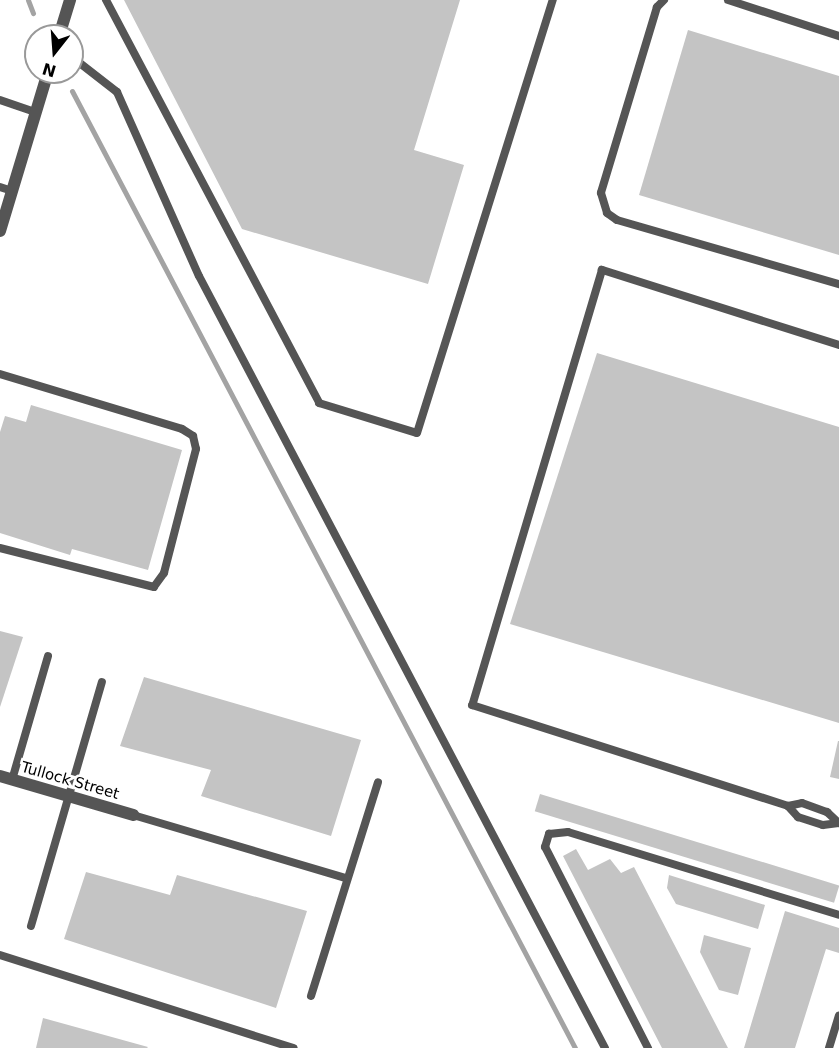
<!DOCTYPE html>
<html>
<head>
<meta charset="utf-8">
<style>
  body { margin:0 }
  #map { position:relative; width:839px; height:1048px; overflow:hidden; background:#fff; font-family:"DejaVu Sans",sans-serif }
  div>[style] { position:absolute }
  .stream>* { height:5px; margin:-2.5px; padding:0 2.5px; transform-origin:2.5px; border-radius:2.5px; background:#a3a3a3 }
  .building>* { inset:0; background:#c4c4c4; transform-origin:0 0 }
  .service>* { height:8px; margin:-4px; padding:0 4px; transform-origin:4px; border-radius:4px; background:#555 }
  .minor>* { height:12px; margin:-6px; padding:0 6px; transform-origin:6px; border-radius:6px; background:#555 }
  .tertiary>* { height:12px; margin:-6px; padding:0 6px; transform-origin:6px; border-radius:6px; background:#555 }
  span { translate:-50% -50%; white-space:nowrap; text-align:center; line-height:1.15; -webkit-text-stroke:5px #fff; paint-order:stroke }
  .street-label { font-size:15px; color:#000 }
  .north { position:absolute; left:24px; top:24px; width:60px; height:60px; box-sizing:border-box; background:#fff; border:2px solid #999; border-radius:50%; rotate:197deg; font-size:16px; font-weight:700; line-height:24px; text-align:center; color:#000 }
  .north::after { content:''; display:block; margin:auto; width:21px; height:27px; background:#000; clip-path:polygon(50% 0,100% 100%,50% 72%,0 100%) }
</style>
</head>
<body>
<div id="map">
  <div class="stream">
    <i style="left:28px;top:0;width:14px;rotate:69deg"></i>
    <i style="left:72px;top:91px;width:1081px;rotate:62.27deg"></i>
  </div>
  <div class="building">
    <i style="clip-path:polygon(124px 0,460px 0,414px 150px,464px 165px,428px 284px,242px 229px)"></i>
    <i style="clip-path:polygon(688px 30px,839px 76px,839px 255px,639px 195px)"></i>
    <i style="clip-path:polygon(597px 353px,839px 427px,839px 723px,510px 624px)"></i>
    <i style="clip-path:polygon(31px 405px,182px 450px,148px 570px,72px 549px,70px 555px,0 533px,0 432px,5px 416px,26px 422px)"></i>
    <i style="clip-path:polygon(0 631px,23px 637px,0 707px)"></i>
    <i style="clip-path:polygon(144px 677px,361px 740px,331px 836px,201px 796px,211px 770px,120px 746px)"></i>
    <i style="clip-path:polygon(838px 741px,839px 741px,839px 779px,830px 777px)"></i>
    <i style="left:540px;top:794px;width:313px;height:18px;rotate:17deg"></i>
    <i style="clip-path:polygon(576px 849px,588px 870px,610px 859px,621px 873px,634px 867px,728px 1048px,662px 1048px,563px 856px)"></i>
    <i style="clip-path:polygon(86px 872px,170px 895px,177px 875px,307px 911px,276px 1008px,64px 939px)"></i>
    <i style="clip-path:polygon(669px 875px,765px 905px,758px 929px,676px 904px,667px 888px)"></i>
    <i style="clip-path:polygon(785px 911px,839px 928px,839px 953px,826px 949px,795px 1048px,744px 1048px)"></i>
    <i style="clip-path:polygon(704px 935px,751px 948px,738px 995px,719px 990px,700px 952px)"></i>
    <i style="clip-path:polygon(43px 1018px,148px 1047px,147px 1048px,36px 1048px)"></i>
  </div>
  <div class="service">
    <i style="left:106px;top:0;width:456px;rotate:62.1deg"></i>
    <i style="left:319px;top:403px;width:102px;rotate:17deg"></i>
    <i style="left:417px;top:433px;width:454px;rotate:-72.6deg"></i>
    <i style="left:664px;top:0;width:10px;rotate:135deg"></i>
    <i style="left:657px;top:7px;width:194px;rotate:106.8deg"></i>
    <i style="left:601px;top:193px;width:21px;rotate:73deg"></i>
    <i style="left:607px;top:213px;width:12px;rotate:35deg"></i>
    <i style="left:617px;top:220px;width:231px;rotate:16.1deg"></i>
    <i style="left:728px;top:0;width:117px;rotate:18deg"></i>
    <i style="left:72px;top:57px;width:57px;rotate:37.9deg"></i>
    <i style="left:117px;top:92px;width:201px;rotate:66deg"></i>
    <i style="left:199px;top:276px;width:872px;rotate:62.26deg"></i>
    <i style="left:0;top:100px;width:37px;rotate:19deg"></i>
    <i style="left:0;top:187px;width:13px;rotate:18deg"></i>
    <i style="left:839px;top:345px;width:249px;rotate:-162.4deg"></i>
    <i style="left:602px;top:270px;width:454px;rotate:106.6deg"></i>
    <i style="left:472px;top:705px;width:332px;rotate:17.7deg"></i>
    <i style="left:788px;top:806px;width:14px;rotate:-12deg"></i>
    <i style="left:802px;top:803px;width:27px;rotate:20deg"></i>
    <i style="left:827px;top:812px;width:16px;rotate:43deg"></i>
    <i style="left:0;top:374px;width:190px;rotate:16.8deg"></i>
    <i style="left:182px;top:429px;width:13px;rotate:32deg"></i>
    <i style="left:193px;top:436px;width:13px;rotate:77deg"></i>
    <i style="left:196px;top:449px;width:128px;rotate:104.5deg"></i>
    <i style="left:164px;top:573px;width:17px;rotate:126deg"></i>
    <i style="left:154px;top:587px;width:159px;rotate:-165.8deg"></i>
    <i style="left:12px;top:780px;width:129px;rotate:-73.8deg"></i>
    <i style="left:788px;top:806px;width:15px;rotate:48deg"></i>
    <i style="left:798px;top:817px;width:26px;rotate:18deg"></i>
    <i style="left:823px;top:825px;width:16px;rotate:-7deg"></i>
    <i style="left:133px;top:815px;width:222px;rotate:16.5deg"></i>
    <i style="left:31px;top:926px;width:254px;rotate:-73.8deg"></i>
    <i style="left:0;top:955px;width:308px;rotate:17.6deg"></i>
    <i style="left:311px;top:996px;width:224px;rotate:-72.6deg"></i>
    <i style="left:648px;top:1048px;width:226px;rotate:-117.1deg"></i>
    <i style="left:545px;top:847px;width:14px;rotate:-73deg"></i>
    <i style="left:549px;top:834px;width:19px;rotate:-6deg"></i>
    <i style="left:568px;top:832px;width:283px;rotate:17deg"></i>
    <i style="left:829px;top:1048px;width:34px;rotate:-73deg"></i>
  </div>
  <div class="minor">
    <i style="left:0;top:776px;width:139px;rotate:16.3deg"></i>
  </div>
  <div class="tertiary">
    <i style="left:59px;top:36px;width:38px;rotate:-73deg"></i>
    <i style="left:0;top:231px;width:166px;rotate:-73.2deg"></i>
  </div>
  <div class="street-label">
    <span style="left:70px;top:781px;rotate:16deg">Tullock Street</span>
  </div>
  <div class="north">N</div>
</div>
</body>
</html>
